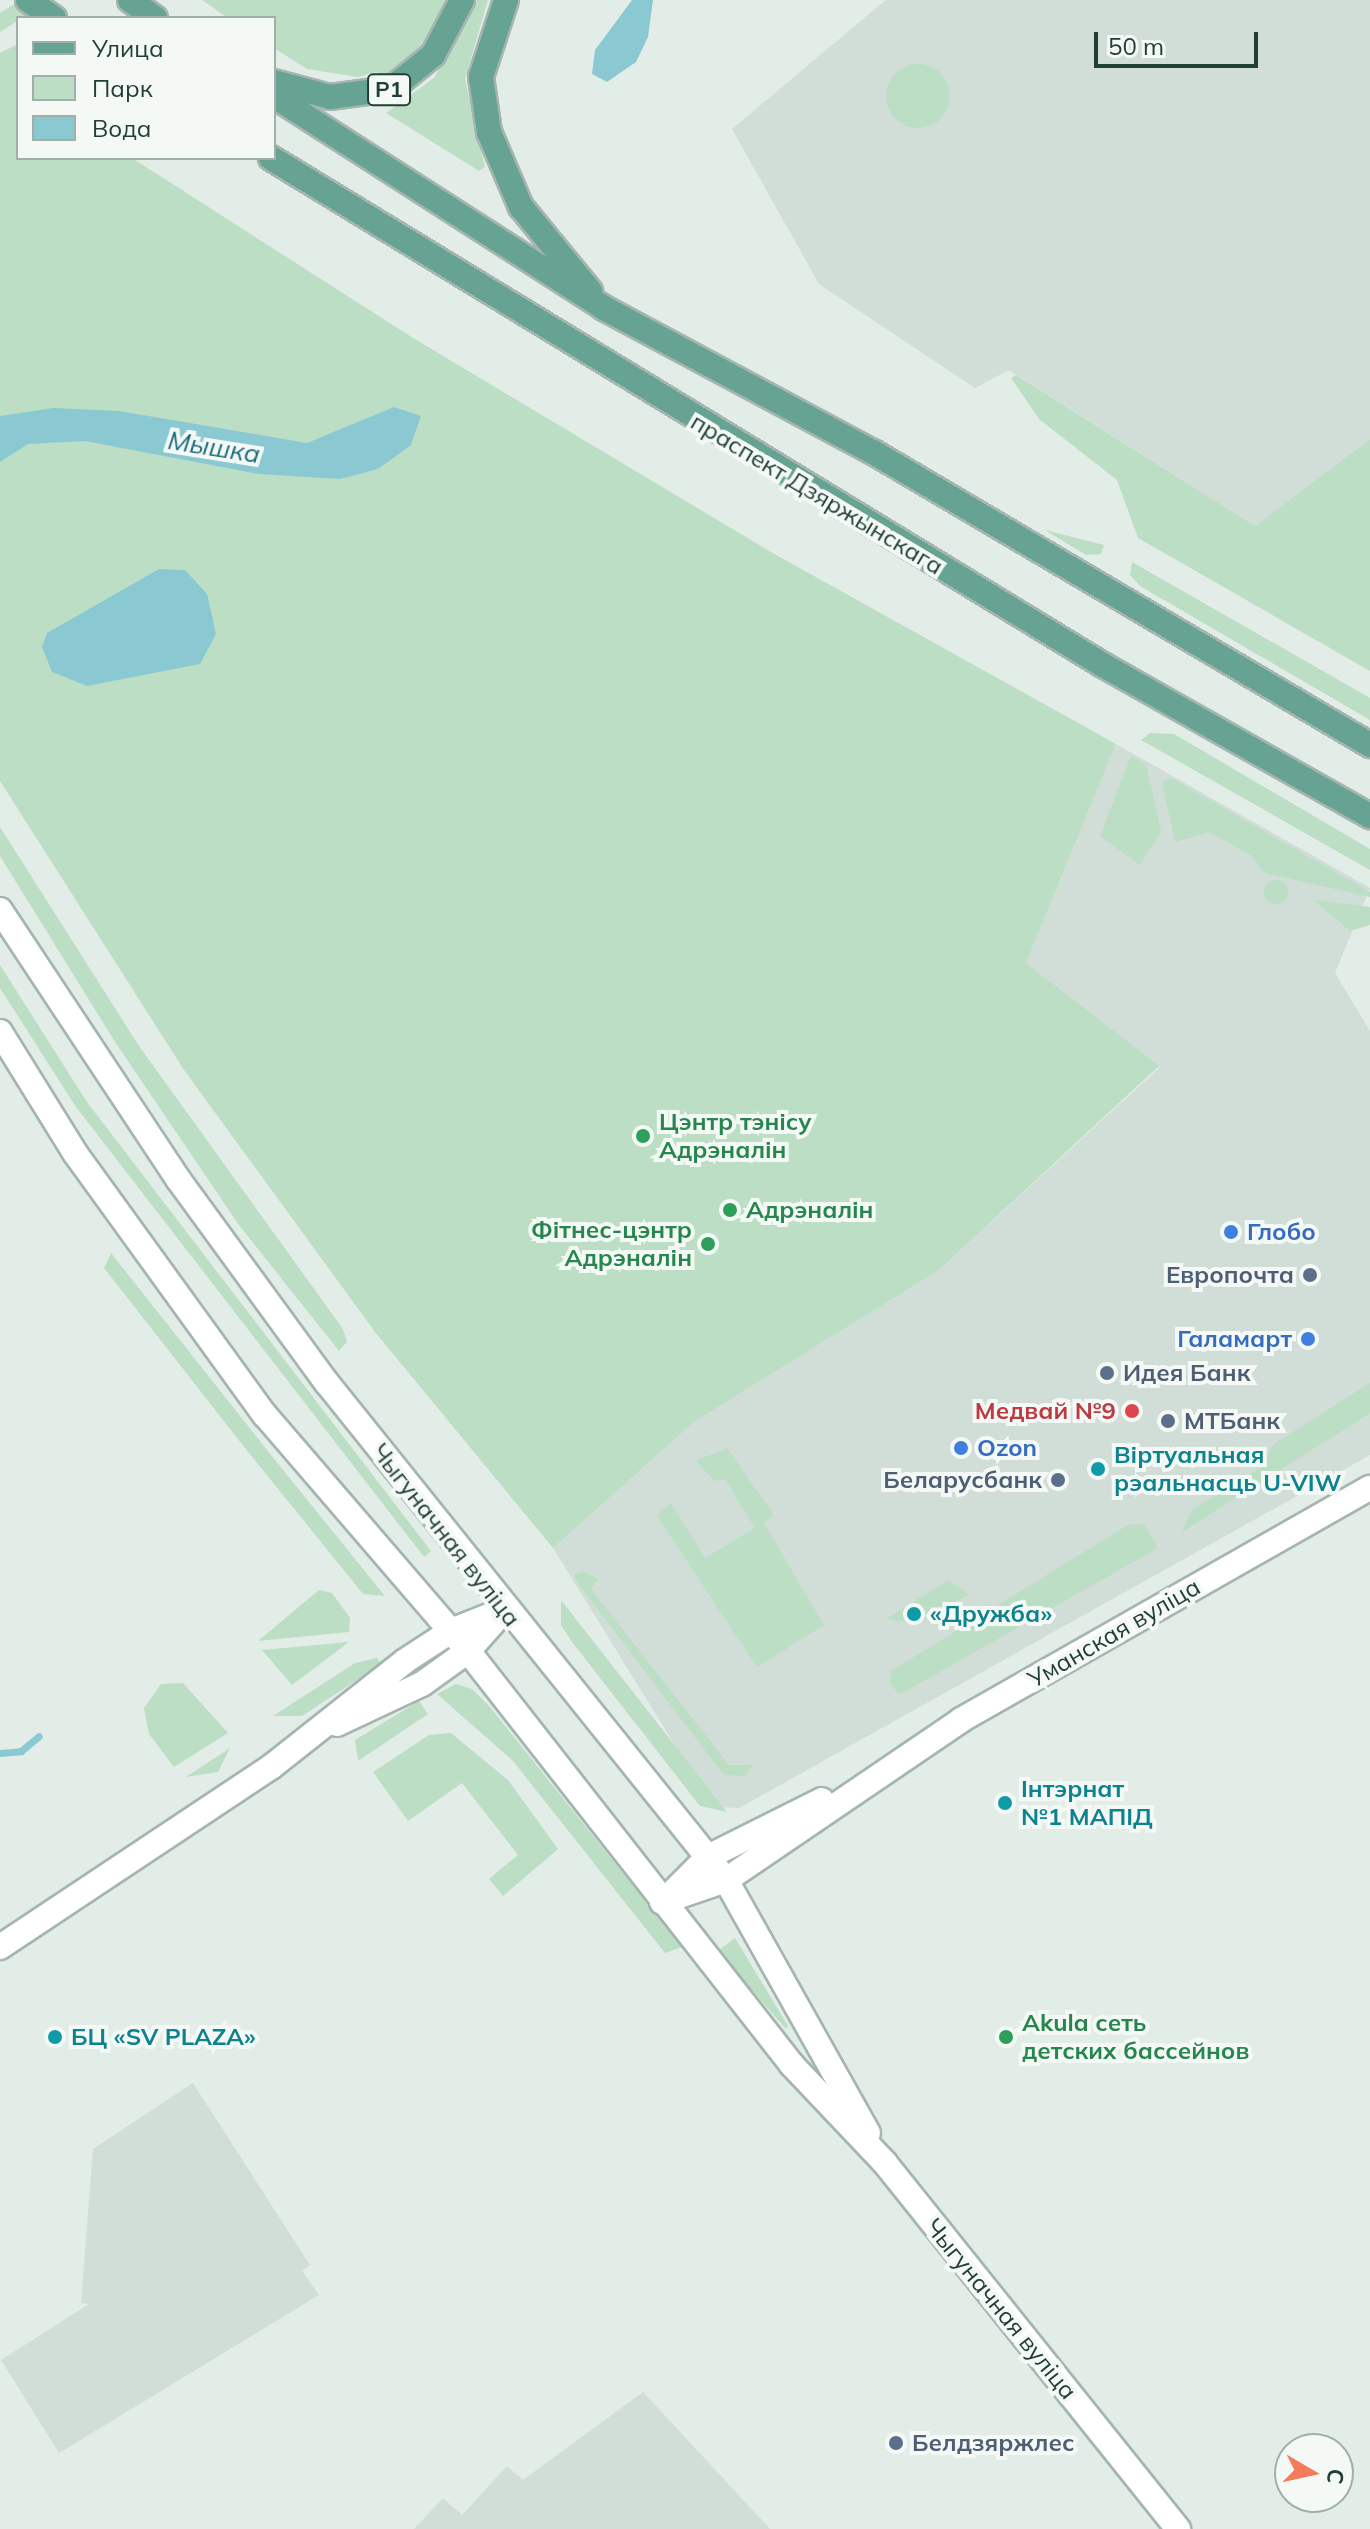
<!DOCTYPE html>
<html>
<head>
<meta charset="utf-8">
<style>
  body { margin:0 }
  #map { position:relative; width:1370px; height:2529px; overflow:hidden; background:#e3ede8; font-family:Mulish,sans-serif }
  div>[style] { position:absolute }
  .built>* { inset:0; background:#d1ddd7 }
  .green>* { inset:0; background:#bcdec4 }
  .round { border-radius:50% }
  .water>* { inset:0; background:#8bc9d2 }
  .stream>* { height:7px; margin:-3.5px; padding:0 3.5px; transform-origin:3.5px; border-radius:3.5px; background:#8bc9d2 }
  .roads { filter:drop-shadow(2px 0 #a5b5af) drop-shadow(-2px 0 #a5b5af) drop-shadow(0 2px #a5b5af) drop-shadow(0 -2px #a5b5af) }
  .street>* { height:24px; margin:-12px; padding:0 12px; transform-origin:12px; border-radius:12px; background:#fff }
  .secondary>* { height:24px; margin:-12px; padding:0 12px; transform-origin:12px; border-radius:12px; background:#fff }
  .primary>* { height:24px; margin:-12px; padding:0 12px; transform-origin:12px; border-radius:12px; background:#67a392 }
  .dots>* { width:22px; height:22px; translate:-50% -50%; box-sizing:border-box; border:4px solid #f4f9f6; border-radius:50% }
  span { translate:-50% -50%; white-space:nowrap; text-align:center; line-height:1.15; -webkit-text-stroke:8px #f4f9f6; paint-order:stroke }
  .shield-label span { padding:2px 6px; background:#f4f9f6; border:2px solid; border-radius:6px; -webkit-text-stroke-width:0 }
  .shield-label { font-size:22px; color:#223f36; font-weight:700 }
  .street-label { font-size:24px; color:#223f36 }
  .leisure-label { font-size:24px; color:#27864d; font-weight:700 }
  .left { translate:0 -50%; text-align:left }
  .right { translate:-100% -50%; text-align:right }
  .shop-label { font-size:24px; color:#366cbe; font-weight:700 }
  .service-label { font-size:24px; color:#4e5e75; font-weight:700 }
  .health-label { font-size:24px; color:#be3a42; font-weight:700 }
  .culture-label { font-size:24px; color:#0d838f; font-weight:700 }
  .water-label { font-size:26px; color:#1b6e7c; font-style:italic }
  .legend { position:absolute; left:16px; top:16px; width:260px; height:144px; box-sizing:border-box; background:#f4f9f6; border:2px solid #a0afa9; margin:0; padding:10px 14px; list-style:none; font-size:24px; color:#223f36 }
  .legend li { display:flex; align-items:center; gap:16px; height:40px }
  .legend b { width:40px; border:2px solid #a0afa9 }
  .north { position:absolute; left:1274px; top:2433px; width:80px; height:80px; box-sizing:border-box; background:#f4f9f6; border:2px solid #a0afa9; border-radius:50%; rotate:99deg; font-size:22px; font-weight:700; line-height:32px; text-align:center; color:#223f36 }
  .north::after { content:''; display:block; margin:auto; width:28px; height:36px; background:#f37d5b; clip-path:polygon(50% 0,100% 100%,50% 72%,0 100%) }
  .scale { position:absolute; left:1094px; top:32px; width:164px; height:36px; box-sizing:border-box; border:4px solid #223f36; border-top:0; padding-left:10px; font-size:24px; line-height:28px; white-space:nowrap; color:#223f36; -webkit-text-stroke:6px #f4f9f6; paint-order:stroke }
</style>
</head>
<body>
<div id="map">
  <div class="built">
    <i style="clip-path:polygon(886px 0,1370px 0,1370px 439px,1255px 526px,1009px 370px,975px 388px,819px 284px,732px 129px)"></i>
    <i style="clip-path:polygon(1116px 744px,1370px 888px,1335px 973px,1370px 1031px,1370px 1455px,739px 1808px,713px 1807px,553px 1548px,694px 1422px,939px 1270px,1159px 1068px,1026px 963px)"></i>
    <i style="clip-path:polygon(193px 2083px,310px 2265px,302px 2271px,319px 2295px,59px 2453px,1px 2360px,89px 2304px,81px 2303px,93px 2149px)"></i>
    <i style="clip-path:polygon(643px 2392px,770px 2529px,414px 2529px,443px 2498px,462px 2515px,507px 2466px,523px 2480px)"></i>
  </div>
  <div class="green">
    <i style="clip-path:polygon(21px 0,50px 0,0 32px,0 13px)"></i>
    <i style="clip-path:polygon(202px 0,449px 0,427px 45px,385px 79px,376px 72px,358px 77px,307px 69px,274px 48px,274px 18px,228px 18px)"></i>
    <i style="clip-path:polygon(477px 0,488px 0,465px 79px,485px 167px,479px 171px,386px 113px,434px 78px)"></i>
    <i style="clip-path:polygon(18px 44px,18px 158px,132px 158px,413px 338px,771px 552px,1116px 744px,1026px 963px,1159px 1066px,939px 1270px,694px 1422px,553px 1548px,375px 1332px,184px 1070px,0 781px,0 53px)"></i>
    <i class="round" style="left:886px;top:64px;width:64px;height:64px"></i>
    <i style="clip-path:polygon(1016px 375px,1255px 526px,1370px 439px,1370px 671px,1138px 538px,1117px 480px,1039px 419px,1011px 378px)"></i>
    <i style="clip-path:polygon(1045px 530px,1104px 545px,1101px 554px,1086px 555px)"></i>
    <i style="clip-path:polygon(1132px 562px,1370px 698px,1370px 720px,1140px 586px,1130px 575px)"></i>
    <i style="clip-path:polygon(1150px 733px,1174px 734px,1370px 849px,1370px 870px,1141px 740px)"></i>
    <i style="clip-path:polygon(1131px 756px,1146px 764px,1161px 831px,1140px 865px,1100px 836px)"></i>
    <i style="clip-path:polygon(1171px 778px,1370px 892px,1370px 897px,1265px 873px,1252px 856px,1210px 832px,1175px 842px,1162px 782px)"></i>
    <i style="clip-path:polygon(0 827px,139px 1046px,343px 1329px,347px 1342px,339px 1351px,239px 1225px,115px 1042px,0 856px)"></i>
    <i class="round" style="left:1264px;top:880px;width:24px;height:24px"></i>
    <i style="clip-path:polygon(1314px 900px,1370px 907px,1370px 925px,1350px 931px)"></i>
    <i style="clip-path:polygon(0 965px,87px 1102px,431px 1551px,424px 1557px,76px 1107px,0 988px)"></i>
    <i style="clip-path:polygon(111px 1253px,275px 1460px,385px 1596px,363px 1594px,245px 1448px,104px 1268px)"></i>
    <i style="clip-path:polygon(1370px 1383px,1370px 1413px,1182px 1532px,1192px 1510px,1260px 1468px,1274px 1444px)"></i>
    <i style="clip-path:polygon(728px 1449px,774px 1515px,764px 1523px,824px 1625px,757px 1667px,657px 1516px,671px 1503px,705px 1558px,755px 1528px,725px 1479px,714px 1481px,696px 1460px)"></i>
    <i style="clip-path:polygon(1144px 1524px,1158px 1548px,899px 1695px,890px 1682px,891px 1671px,1128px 1525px)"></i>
    <i style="clip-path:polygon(585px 1572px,598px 1579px,591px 1589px,729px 1765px,752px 1765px,745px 1777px,723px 1774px,577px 1582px,574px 1575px)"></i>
    <i style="clip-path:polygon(949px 1580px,969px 1595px,916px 1623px,886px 1619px)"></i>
    <i style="clip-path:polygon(319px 1590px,332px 1593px,350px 1618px,349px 1632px,258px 1641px)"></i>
    <i style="clip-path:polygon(561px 1600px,727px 1812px,700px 1806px,572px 1642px,561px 1625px)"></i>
    <i style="clip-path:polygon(349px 1642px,292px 1685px,262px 1650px)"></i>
    <i style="clip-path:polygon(377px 1658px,381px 1664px,302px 1716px,273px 1716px,355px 1663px)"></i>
    <i style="clip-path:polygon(183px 1683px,228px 1733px,174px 1767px,149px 1734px,144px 1708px,161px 1684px)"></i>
    <i style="clip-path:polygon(456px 1684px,472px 1689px,490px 1707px,682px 1947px,665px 1953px,513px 1761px,437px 1694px)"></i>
    <i style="clip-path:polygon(419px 1701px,428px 1714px,358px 1761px,355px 1740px)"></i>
    <i style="clip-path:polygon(451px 1733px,508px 1780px,558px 1849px,503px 1896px,489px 1879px,518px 1855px,462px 1783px,408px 1821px,373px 1772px,429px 1735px)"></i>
    <i style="clip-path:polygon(230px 1748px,218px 1772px,186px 1777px)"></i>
    <i style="clip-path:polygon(735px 1938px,788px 2026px,786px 2029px,718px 1951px)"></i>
  </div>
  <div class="water">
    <i style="clip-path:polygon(632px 0,653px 0,648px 37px,636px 62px,607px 82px,592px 74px,595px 50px)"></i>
    <i style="clip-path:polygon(394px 407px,421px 416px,411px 445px,378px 469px,340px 479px,259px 474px,85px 441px,28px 444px,0 462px,0 416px,53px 408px,119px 411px,307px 443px)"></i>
    <i style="clip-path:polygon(159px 569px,185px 570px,207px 594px,216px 634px,200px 664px,87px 686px,52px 672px,42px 647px,47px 633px)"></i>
  </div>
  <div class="stream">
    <i style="left:0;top:1753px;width:21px;rotate:-5deg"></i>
    <i style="left:21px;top:1751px;width:23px;rotate:-40deg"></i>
  </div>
  <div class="roads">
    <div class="street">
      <i style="left:337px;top:1724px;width:94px;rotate:-25.2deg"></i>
      <i style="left:422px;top:1684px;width:57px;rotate:-35.7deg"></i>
      <i style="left:468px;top:1651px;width:48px;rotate:-48.4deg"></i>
      <i style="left:0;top:1947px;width:325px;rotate:-33.6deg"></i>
      <i style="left:271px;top:1767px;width:171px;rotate:-38.3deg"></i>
      <i style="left:405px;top:1661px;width:55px;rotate:-33.1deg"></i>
      <i style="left:451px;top:1631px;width:57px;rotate:-21.6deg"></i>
    </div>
    <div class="secondary">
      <i style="left:0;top:910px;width:323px;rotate:56.5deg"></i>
      <i style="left:178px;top:1179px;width:253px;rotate:53.9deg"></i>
      <i style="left:327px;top:1383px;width:637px;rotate:51.24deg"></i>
      <i style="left:726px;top:1880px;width:290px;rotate:60.7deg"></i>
      <i style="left:0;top:1032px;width:142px;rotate:58.2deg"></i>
      <i style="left:75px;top:1153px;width:324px;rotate:54.1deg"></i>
      <i style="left:265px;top:1415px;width:311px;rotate:49.3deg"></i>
      <i style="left:468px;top:1651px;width:526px;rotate:51.95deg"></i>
      <i style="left:792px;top:2065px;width:135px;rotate:46.5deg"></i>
      <i style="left:885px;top:2163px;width:469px;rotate:51.3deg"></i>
      <i style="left:669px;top:1896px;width:55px;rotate:-45deg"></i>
      <i style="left:708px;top:1857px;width:127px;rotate:-26.6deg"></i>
      <i style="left:662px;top:1902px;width:68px;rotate:-19deg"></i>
      <i style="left:726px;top:1880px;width:284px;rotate:-34.2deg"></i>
      <i style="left:961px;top:1720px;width:470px;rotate:-29.6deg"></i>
    </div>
    <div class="primary">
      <i style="left:28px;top:0;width:32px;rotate:35deg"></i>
      <i style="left:130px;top:0;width:31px;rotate:36deg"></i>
      <i style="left:506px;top:0;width:81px;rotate:108deg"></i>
      <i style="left:481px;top:77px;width:56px;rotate:81.7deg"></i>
      <i style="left:489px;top:132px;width:82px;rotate:66.9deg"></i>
      <i style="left:521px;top:207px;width:109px;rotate:50.6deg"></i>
      <i style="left:274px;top:82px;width:58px;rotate:15deg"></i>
      <i style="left:330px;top:97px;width:62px;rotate:-7.5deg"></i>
      <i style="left:391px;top:89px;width:54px;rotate:-39deg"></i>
      <i style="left:433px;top:55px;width:62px;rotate:-62.2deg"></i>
      <i style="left:274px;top:96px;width:392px;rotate:32.7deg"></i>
      <i style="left:604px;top:308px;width:305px;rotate:28.2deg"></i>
      <i style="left:873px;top:452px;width:577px;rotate:30.52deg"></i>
      <i style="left:271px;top:158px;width:974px;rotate:31.36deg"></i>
      <i style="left:1103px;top:665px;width:307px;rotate:29.5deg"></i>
    </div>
  </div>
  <div class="dots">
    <i style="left:643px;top:1136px;background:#2e9e5b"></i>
    <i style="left:730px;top:1210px;background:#2e9e5b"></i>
    <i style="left:1231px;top:1232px;background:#3f7fe0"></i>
    <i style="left:708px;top:1244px;background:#2e9e5b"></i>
    <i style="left:1310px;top:1275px;background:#5c6f8a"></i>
    <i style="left:1308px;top:1339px;background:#3f7fe0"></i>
    <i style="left:1107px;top:1373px;background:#5c6f8a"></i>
    <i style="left:1132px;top:1411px;background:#e0444e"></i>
    <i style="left:1168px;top:1421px;background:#5c6f8a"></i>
    <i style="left:961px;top:1448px;background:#3f7fe0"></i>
    <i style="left:1098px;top:1469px;background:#0f9aa8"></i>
    <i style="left:1058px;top:1480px;background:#5c6f8a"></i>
    <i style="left:914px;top:1614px;background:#0f9aa8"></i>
    <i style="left:1005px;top:1803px;background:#0f9aa8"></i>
    <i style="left:55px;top:2037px;background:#0f9aa8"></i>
    <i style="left:1006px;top:2037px;background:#2e9e5b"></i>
    <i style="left:896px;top:2443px;background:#5c6f8a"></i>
  </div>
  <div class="shield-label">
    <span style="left:389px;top:90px">Р1</span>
  </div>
  <div class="street-label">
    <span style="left:817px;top:494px;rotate:31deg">праспект Дзяржынскага</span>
    <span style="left:446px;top:1535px;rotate:52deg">Чыгуначная вуліца</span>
    <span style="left:1114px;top:1633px;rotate:-30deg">Уманская вуліца</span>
    <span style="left:1001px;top:2309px;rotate:51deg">Чыгуначная вуліца</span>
  </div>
  <div class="leisure-label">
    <span class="left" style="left:659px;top:1136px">Цэнтр тэнісу<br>Адрэналін</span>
    <span class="left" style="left:746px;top:1210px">Адрэналін</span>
    <span class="right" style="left:692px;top:1244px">Фітнес-цэнтр<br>Адрэналін</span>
    <span class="left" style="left:1022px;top:2037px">Akula сеть<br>детских бассейнов</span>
  </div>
  <div class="shop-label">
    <span class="left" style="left:1247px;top:1232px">Глобо</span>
    <span class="right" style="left:1292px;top:1339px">Галамарт</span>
    <span class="left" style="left:977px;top:1448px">Ozon</span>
  </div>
  <div class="service-label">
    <span class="right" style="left:1294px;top:1275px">Европочта</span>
    <span class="left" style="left:1123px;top:1373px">Идея Банк</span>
    <span class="left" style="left:1184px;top:1421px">МТБанк</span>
    <span class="right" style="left:1042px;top:1480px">Беларусбанк</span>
    <span class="left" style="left:912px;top:2443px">Белдзяржлес</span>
  </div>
  <div class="health-label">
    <span class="right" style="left:1116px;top:1411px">Медвай №9</span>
  </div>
  <div class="culture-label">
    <span class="left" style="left:1114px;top:1469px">Віртуальная<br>рэальнасць U-VIW</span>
    <span class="left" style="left:930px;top:1614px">«Дружба»</span>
    <span class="left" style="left:1021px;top:1803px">Інтэрнат<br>№1 МАПІД</span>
    <span class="left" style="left:71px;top:2037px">БЦ «SV PLAZA»</span>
  </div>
  <div class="water-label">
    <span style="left:214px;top:447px;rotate:9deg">Мышка</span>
  </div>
  <ul class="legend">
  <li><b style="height:10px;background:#67a392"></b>Улица</li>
  <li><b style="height:22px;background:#bcdec4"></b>Парк</li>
  <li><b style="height:22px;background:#8bc9d2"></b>Вода</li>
  </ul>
  <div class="north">С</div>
  <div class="scale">50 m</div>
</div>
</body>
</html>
